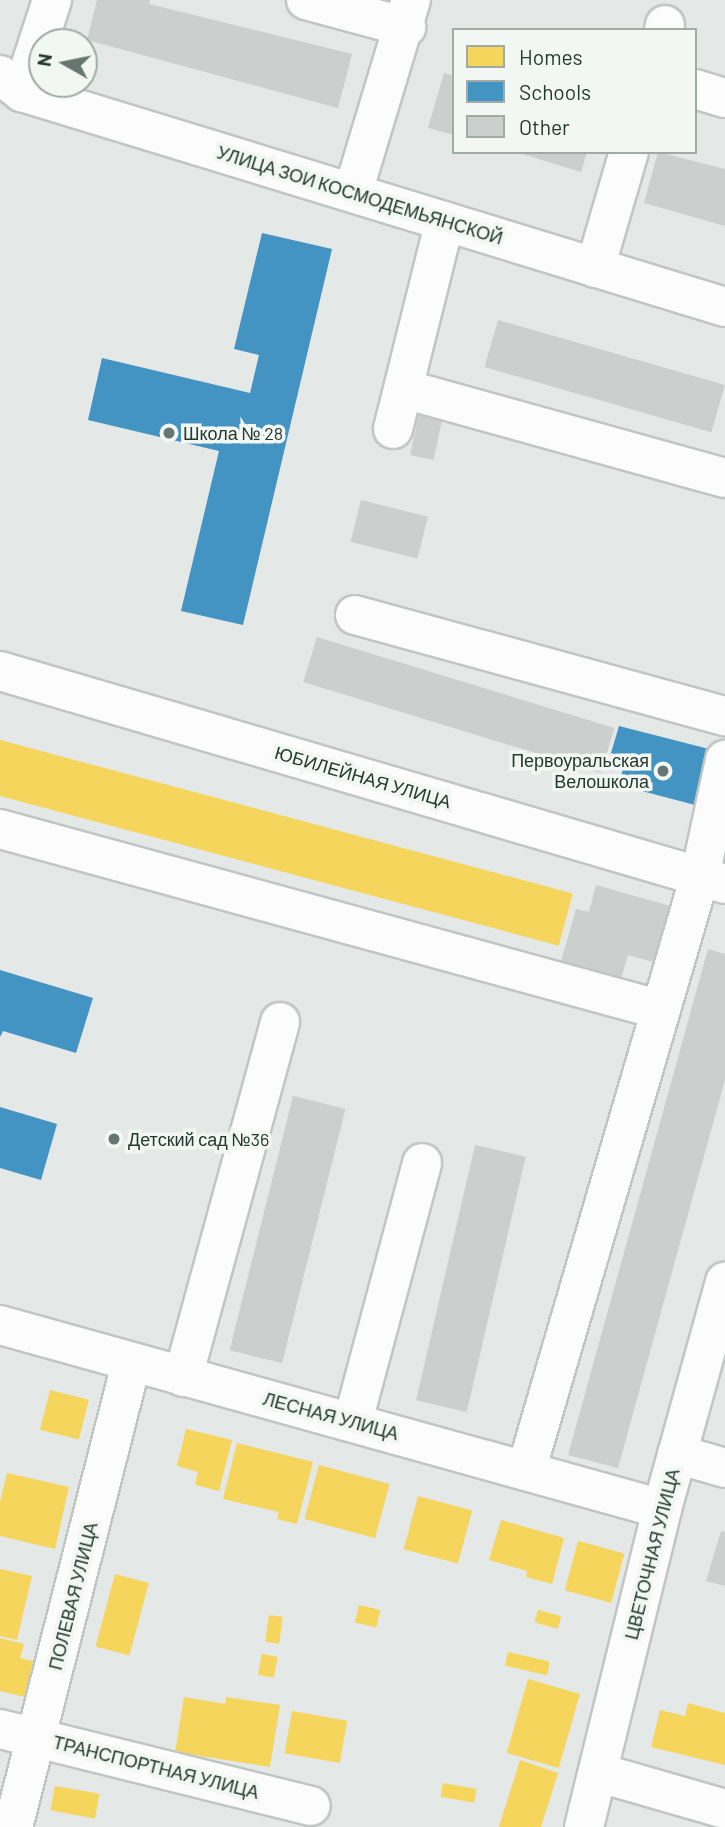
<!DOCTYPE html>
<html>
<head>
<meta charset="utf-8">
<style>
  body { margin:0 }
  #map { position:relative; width:725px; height:1827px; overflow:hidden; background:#e4e8e6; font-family:Barlow,sans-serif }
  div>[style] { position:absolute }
  .homes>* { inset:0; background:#f6d55c; transform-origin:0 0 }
  .schools>* { inset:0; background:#4393c3 }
  .building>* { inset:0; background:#cbcfcd; transform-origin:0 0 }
  .roads { filter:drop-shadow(2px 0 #c1c5c3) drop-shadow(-2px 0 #c1c5c3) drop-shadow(0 2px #c1c5c3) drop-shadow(0 -2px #c1c5c3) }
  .minor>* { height:38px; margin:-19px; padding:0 19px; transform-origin:19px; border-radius:19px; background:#fbfcfb }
  .dots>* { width:19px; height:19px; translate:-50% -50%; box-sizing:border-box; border:4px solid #f2f7f4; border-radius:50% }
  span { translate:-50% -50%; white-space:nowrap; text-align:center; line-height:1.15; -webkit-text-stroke:7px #f2f7f4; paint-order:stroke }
  .street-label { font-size:18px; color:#243931 }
  .poi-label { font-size:18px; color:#243931 }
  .left { translate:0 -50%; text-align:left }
  .right { translate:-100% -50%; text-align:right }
  .legend { position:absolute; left:452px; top:28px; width:245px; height:126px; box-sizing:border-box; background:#f2f7f4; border:2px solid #a0aba6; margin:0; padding:9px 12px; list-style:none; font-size:21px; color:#243931 }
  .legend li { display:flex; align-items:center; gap:14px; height:35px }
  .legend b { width:35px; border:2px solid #a0aba6 }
  .north { position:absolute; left:28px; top:28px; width:70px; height:70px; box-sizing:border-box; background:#f2f7f4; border:2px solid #a0aba6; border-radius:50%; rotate:279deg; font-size:19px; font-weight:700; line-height:28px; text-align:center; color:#243931 }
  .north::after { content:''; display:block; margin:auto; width:24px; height:32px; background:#677670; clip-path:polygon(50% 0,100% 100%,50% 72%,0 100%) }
</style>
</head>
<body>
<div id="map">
  <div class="homes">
    <i style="left:0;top:740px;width:593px;height:54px;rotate:15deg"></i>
    <i style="left:50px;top:1390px;width:40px;height:41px;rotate:14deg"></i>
    <i style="clip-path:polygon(186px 1429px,232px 1440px,219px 1491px,195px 1485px,198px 1472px,177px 1466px)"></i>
    <i style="clip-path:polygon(237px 1443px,313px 1462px,297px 1524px,277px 1519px,279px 1512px,223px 1499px)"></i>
    <i style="left:319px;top:1465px;width:73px;height:56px;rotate:15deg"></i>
    <i style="clip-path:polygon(7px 1473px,69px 1487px,55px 1549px,0 1536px,0 1502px)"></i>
    <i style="left:418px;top:1496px;width:56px;height:55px;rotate:15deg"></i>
    <i style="clip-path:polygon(501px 1520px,564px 1538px,552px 1584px,526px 1577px,527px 1571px,489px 1560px)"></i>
    <i style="left:578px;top:1541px;width:48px;height:51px;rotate:15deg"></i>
    <i style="clip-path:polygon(0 1569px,32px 1576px,17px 1640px,0 1636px)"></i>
    <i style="left:115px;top:1574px;width:35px;height:75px;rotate:15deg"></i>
    <i style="left:359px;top:1605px;width:22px;height:18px;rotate:13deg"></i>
    <i style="left:538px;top:1610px;width:24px;height:13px;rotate:15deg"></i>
    <i style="left:269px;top:1615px;width:14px;height:27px;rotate:8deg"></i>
    <i style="clip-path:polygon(0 1638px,24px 1644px,20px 1658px,33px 1661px,25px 1697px,0 1691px)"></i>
    <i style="left:508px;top:1652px;width:43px;height:14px;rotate:13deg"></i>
    <i style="left:262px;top:1654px;width:16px;height:21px;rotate:11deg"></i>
    <i style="left:528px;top:1679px;width:54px;height:77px;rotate:16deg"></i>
    <i style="clip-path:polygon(184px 1697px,225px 1704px,226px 1697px,280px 1705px,270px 1767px,175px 1752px)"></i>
    <i style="clip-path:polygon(688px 1703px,725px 1713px,725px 1765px,651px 1747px,660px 1710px,685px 1716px)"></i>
    <i style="left:292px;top:1711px;width:56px;height:43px;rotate:10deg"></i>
    <i style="clip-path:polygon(520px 1760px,558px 1773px,541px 1827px,499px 1827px)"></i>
    <i style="left:443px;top:1783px;width:34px;height:14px;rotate:10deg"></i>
    <i style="left:55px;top:1786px;width:45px;height:25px;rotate:10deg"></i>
  </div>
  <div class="schools">
    <i style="clip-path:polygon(262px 233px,332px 249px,243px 625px,181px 611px,219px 451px,88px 420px,102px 358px,250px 393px,259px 355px,234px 349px)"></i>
    <i style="clip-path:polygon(619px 726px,709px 749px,695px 805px,619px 785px,626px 757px,611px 753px)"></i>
    <i style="clip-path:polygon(0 970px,93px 998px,76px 1053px,3px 1031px,0 1037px)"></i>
    <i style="clip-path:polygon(0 1107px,57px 1124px,41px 1180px,0 1168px)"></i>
  </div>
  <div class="building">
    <i style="clip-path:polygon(97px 0,150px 0,149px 4px,352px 54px,338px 108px,87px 40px)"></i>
    <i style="clip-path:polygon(444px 73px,454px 76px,454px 135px,428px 128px)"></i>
    <i style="clip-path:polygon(516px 152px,587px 152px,581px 172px)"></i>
    <i style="clip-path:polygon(658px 152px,725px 169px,725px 226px,644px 203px)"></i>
    <i style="left:498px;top:320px;width:236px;height:49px;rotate:16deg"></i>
    <i style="left:419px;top:413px;width:24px;height:43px;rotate:12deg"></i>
    <i style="left:361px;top:500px;width:69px;height:43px;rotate:14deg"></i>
    <i style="left:317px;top:637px;width:311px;height:47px;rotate:17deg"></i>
    <i style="clip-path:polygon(596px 885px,674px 907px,657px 963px,628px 955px,618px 989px,558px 972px,576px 909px,589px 912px)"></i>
    <i style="clip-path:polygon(708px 949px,725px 954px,725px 1080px,618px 1468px,568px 1455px)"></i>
    <i style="left:293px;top:1096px;width:54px;height:262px;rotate:14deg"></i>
    <i style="left:475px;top:1145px;width:52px;height:262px;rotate:13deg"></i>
    <i style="clip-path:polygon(721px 1531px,725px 1532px,725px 1586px,706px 1581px)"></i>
  </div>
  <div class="roads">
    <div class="minor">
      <i style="left:306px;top:0;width:104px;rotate:15.1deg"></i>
      <i style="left:664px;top:30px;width:5px;rotate:-79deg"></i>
      <i style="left:0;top:75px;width:28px;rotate:38deg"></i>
      <i style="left:22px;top:92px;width:735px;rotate:17.01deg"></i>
      <i style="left:695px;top:89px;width:31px;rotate:17deg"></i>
      <i style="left:22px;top:92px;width:97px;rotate:-71.9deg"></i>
      <i style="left:353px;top:192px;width:201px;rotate:-73.2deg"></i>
      <i style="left:595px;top:268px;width:121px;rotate:-73.7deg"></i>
      <i style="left:404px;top:389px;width:333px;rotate:15.5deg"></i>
      <i style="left:393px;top:429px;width:214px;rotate:-76deg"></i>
      <i style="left:355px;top:615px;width:384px;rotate:15.3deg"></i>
      <i style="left:0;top:671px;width:756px;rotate:16.37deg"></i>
      <i style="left:0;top:829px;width:685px;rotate:15.31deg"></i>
      <i style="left:0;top:1325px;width:687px;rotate:15.53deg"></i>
      <i style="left:183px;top:1377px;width:368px;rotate:-74.7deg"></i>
      <i style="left:353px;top:1421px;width:267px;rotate:-75deg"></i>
      <i style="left:677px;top:1454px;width:50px;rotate:16.3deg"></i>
      <i style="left:526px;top:1471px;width:620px;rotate:-73.7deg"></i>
      <i style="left:700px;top:876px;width:119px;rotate:-77.8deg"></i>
      <i style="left:0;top:1729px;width:320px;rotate:13.9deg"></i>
      <i style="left:600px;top:1773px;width:130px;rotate:16.1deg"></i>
      <i style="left:13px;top:1827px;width:478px;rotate:-75.7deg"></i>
      <i style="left:584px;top:1827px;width:327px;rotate:-76.2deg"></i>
      <i style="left:662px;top:1509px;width:236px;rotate:-74.5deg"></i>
    </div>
  </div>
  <div class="dots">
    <i style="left:169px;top:433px;background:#677670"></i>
    <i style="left:663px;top:771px;background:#677670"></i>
    <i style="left:114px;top:1139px;background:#677670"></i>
  </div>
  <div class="street-label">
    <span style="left:360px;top:195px;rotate:17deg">УЛИЦА ЗОИ КОСМОДЕМЬЯНСКОЙ</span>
    <span style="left:363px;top:777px;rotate:16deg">ЮБИЛЕЙНАЯ УЛИЦА</span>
    <span style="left:331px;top:1416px;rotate:15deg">ЛЕСНАЯ УЛИЦА</span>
    <span style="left:652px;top:1554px;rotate:-76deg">ЦВЕТОЧНАЯ УЛИЦА</span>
    <span style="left:73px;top:1596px;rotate:-76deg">ПОЛЕВАЯ УЛИЦА</span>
    <span style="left:156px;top:1767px;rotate:14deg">ТРАНСПОРТНАЯ УЛИЦА</span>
  </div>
  <div class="poi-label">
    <span class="left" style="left:183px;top:433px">Школа № 28</span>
    <span class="right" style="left:649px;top:771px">Первоуральская<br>Велошкола</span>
    <span class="left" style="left:128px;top:1139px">Детский сад №36</span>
  </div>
  <ul class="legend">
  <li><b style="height:19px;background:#f6d55c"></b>Homes</li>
  <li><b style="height:19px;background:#4393c3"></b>Schools</li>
  <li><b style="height:19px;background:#cbcfcd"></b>Other</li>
  </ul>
  <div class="north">N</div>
</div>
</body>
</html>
